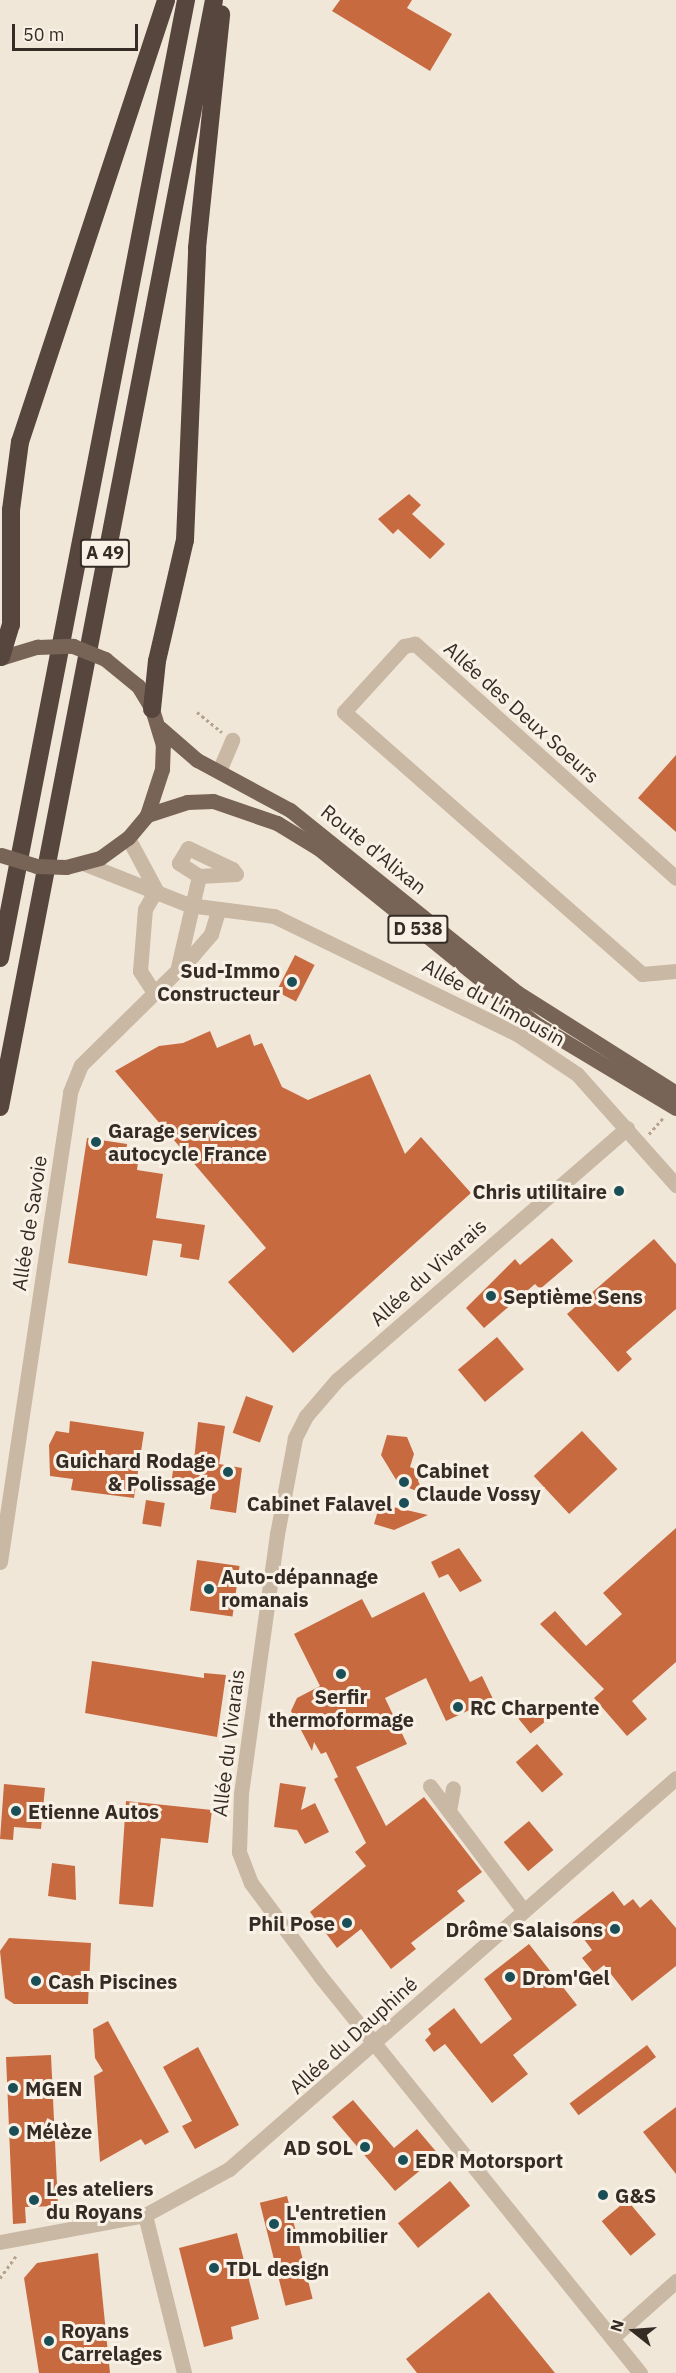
<!DOCTYPE html>
<html>
<head>
<meta charset="utf-8">
<style>
  body { margin:0 }
  #map { position:relative; width:676px; height:2373px; overflow:hidden; background:#f1e7d8; font-family:"IBM Plex Sans",sans-serif }
  div>[style] { position:absolute }
  .building>* { inset:0; background:#c86a40; transform-origin:0 0 }
  .path>* { height:3px; margin-top:-1.5px; transform-origin:0; background:repeating-linear-gradient(90deg,#b5a28f 0 3px,transparent 0 6px) }
  .minor>* { height:15px; margin:-7.5px; padding:0 7.5px; transform-origin:7.5px; border-radius:7.5px; background:#c9b8a4 }
  .major>* { height:15px; margin:-7.5px; padding:0 7.5px; transform-origin:7.5px; border-radius:7.5px; background:#776457 }
  .highway>* { height:18px; margin:-9px; padding:0 9px; transform-origin:9px; border-radius:9px; background:#56463d }
  .major-bridge>* { height:15px; margin:-7.5px; padding:0 7.5px; transform-origin:7.5px; border-radius:7.5px; background:#776457 }
  .dots>* { width:16px; height:16px; translate:-50% -50%; box-sizing:border-box; border:3px solid #f9f1e5; border-radius:50% }
  span { translate:-50% -50%; white-space:nowrap; text-align:center; line-height:1.15; -webkit-text-stroke:6px #f9f1e5; paint-order:stroke }
  .shield-label span { padding:2px 4px; background:#f9f1e5; border:2px solid; border-radius:4px; -webkit-text-stroke-width:0 }
  .shield-label { font-size:18px; color:#352c26; font-weight:700 }
  .street-label { font-size:20px; color:#352c26 }
  .poi-label { font-size:20px; color:#352c26; font-weight:700 }
  .right { translate:-100% -50%; text-align:right }
  .left { translate:0 -50%; text-align:left }
  .north { position:absolute; left:604px; top:2301px; width:60px; height:60px; -webkit-text-stroke:4px #f9f1e5; paint-order:stroke; rotate:287deg; font-size:16px; font-weight:700; line-height:24px; text-align:center; color:#352c26 }
  .north::after { content:''; display:block; margin:auto; width:21px; height:27px; background:#352c26; clip-path:polygon(50% 0,100% 100%,50% 72%,0 100%) }
  .scale { position:absolute; left:12px; top:24px; width:126px; height:27px; box-sizing:border-box; border:3px solid #352c26; border-top:0; padding-left:8px; font-size:18px; line-height:21px; white-space:nowrap; color:#352c26; -webkit-text-stroke:4px #f9f1e5; paint-order:stroke }
</style>
</head>
<body>
<div id="map">
  <div class="building">
    <i style="clip-path:polygon(340px 0,412px 0,407px 8px,452px 34px,430px 71px,332px 11px)"></i>
    <i style="clip-path:polygon(409px 494px,421px 505px,412px 514px,445px 544px,430px 559px,398px 529px,393px 534px,378px 519px)"></i>
    <i style="clip-path:polygon(676px 755px,676px 832px,638px 798px)"></i>
    <i style="left:295px;top:955px;width:22px;height:41px;rotate:27deg"></i>
    <i style="clip-path:polygon(210px 1031px,217px 1048px,250px 1034px,254px 1046px,262px 1043px,282px 1087px,308px 1100px,370px 1074px,405px 1154px,421px 1137px,471px 1193px,293px 1353px,228px 1282px,266px 1248px,115px 1071px,159px 1046px,183px 1043px)"></i>
    <i style="clip-path:polygon(87px 1138px,127px 1144px,125px 1160px,138px 1162px,137px 1170px,163px 1174px,156px 1218px,205px 1225px,199px 1260px,180px 1257px,182px 1244px,153px 1240px,147px 1276px,68px 1263px)"></i>
    <i style="clip-path:polygon(552px 1238px,573px 1261px,540px 1289px,535px 1284px,484px 1328px,466px 1308px,515px 1259px,520px 1265px)"></i>
    <i style="clip-path:polygon(654px 1239px,676px 1264px,676px 1309px,626px 1352px,632px 1359px,618px 1372px,567px 1314px)"></i>
    <i style="left:497px;top:1337px;width:42px;height:51px;rotate:50deg"></i>
    <i style="left:246px;top:1396px;width:29px;height:39px;rotate:20deg"></i>
    <i style="clip-path:polygon(70px 1421px,144px 1432px,134px 1498px,71px 1490px,73px 1479px,50px 1476px,49px 1445px,56px 1431px,69px 1433px)"></i>
    <i style="clip-path:polygon(198px 1422px,225px 1426px,219px 1464px,242px 1468px,236px 1513px,210px 1509px,213px 1490px,171px 1484px,175px 1457px,194px 1460px)"></i>
    <i style="left:582px;top:1431px;width:52px;height:66px;rotate:47deg"></i>
    <i style="clip-path:polygon(387px 1435px,407px 1437px,414px 1454px,410px 1467px,422px 1472px,418px 1481px,425px 1495px,398px 1483px,381px 1455px)"></i>
    <i style="left:146px;top:1500px;width:19px;height:24px;rotate:9deg"></i>
    <i style="clip-path:polygon(380px 1504px,428px 1515px,394px 1530px,374px 1524px)"></i>
    <i style="clip-path:polygon(676px 1528px,676px 1662px,632px 1701px,647px 1719px,627px 1736px,594px 1698px,604px 1689px,540px 1624px,555px 1611px,586px 1646px,622px 1614px,603px 1593px)"></i>
    <i style="clip-path:polygon(459px 1548px,482px 1581px,460px 1592px,448px 1574px,439px 1578px,431px 1562px)"></i>
    <i style="left:197px;top:1560px;width:43px;height:51px;rotate:8deg"></i>
    <i style="clip-path:polygon(424px 1592px,470px 1682px,482px 1676px,493px 1699px,446px 1721px,426px 1678px,385px 1698px,407px 1744px,356px 1767px,386px 1826px,424px 1797px,482px 1872px,457px 1891px,465px 1901px,411px 1943px,416px 1949px,391px 1969px,361px 1929px,337px 1948px,310px 1912px,366px 1866px,355px 1852px,366px 1843px,334px 1779px,338px 1777px,326px 1752px,321px 1754px,314px 1742px,312px 1751px,291px 1711px,297px 1698px,320px 1686px,294px 1634px,362px 1599px,372px 1618px)"></i>
    <i style="clip-path:polygon(92px 1661px,204px 1678px,204px 1673px,226px 1675px,217px 1737px,85px 1713px)"></i>
    <i style="left:538px;top:1703px;width:19px;height:25px;rotate:51deg"></i>
    <i style="left:537px;top:1744px;width:40px;height:28px;rotate:49deg"></i>
    <i style="clip-path:polygon(280px 1783px,306px 1787px,301px 1810px,315px 1803px,329px 1832px,305px 1844px,297px 1830px,274px 1827px)"></i>
    <i style="clip-path:polygon(4px 1784px,45px 1788px,41px 1829px,14px 1827px,13px 1840px,0 1839px)"></i>
    <i style="clip-path:polygon(126px 1801px,212px 1810px,208px 1843px,161px 1838px,153px 1907px,119px 1904px)"></i>
    <i style="left:529px;top:1821px;width:38px;height:33px;rotate:50deg"></i>
    <i style="clip-path:polygon(52px 1863px,75px 1866px,76px 1900px,48px 1896px)"></i>
    <i style="clip-path:polygon(613px 1891px,624px 1906px,633px 1899px,640px 1908px,651px 1899px,676px 1928px,676px 1966px,632px 2001px,604px 1965px,594px 1973px,582px 1958px,592px 1950px,572px 1923px)"></i>
    <i style="clip-path:polygon(9px 1938px,91px 1943px,88px 2004px,14px 2004px,5px 1998px,0 1951px)"></i>
    <i style="clip-path:polygon(529px 1944px,577px 2005px,513px 2055px,528px 2074px,492px 2103px,445px 2044px,434px 2052px,425px 2040px,431px 2034px,428px 2029px,454px 2008px,481px 2044px,512px 2019px,484px 1979px)"></i>
    <i style="clip-path:polygon(108px 2021px,169px 2132px,145px 2145px,141px 2139px,100px 2162px,94px 2076px,103px 2071px,95px 2058px,93px 2029px)"></i>
    <i style="left:647px;top:2045px;width:15px;height:97px;rotate:53deg"></i>
    <i style="clip-path:polygon(198px 2047px,239px 2125px,195px 2149px,182px 2126px,192px 2121px,163px 2067px)"></i>
    <i style="clip-path:polygon(51px 2055px,58px 2206px,25px 2207px,26px 2223px,13px 2224px,6px 2057px)"></i>
    <i style="clip-path:polygon(353px 2100px,394px 2148px,417px 2129px,439px 2155px,395px 2191px,332px 2117px)"></i>
    <i style="clip-path:polygon(676px 2107px,676px 2174px,643px 2132px)"></i>
    <i style="left:450px;top:2181px;width:32px;height:67px;rotate:51deg"></i>
    <i style="left:287px;top:2196px;width:106px;height:28px;rotate:76deg"></i>
    <i style="left:627px;top:2200px;width:45px;height:33px;rotate:50deg"></i>
    <i style="clip-path:polygon(237px 2233px,259px 2319px,231px 2327px,233px 2339px,204px 2347px,179px 2248px)"></i>
    <i style="clip-path:polygon(98px 2253px,110px 2373px,39px 2373px,24px 2278px,37px 2263px)"></i>
    <i style="clip-path:polygon(489px 2292px,555px 2373px,417px 2373px,406px 2359px)"></i>
  </div>
  <div class="path">
    <i style="left:197px;top:712px;width:32px;rotate:39deg"></i>
    <i style="left:649px;top:1134px;width:21px;rotate:-49deg"></i>
    <i style="left:0;top:2278px;width:27px;rotate:-54deg"></i>
  </div>
  <div class="minor">
    <i style="left:219px;top:771px;width:34px;rotate:-67deg"></i>
    <i style="left:128px;top:838px;width:59px;rotate:61.7deg"></i>
    <i style="left:188px;top:848px;width:49px;rotate:25.5deg"></i>
    <i style="left:232px;top:869px;width:6px;rotate:51deg"></i>
    <i style="left:236px;top:874px;width:37px;rotate:177deg"></i>
    <i style="left:199px;top:876px;width:24px;rotate:-147deg"></i>
    <i style="left:179px;top:863px;width:17px;rotate:-59deg"></i>
    <i style="left:83px;top:863px;width:114px;rotate:21.6deg"></i>
    <i style="left:189px;top:905px;width:86px;rotate:7.4deg"></i>
    <i style="left:274px;top:916px;width:270px;rotate:25.9deg"></i>
    <i style="left:517px;top:1034px;width:72px;rotate:33.7deg"></i>
    <i style="left:577px;top:1074px;width:149px;rotate:48.3deg"></i>
    <i style="left:676px;top:878px;width:351px;rotate:-138.1deg"></i>
    <i style="left:415px;top:644px;width:11px;rotate:170deg"></i>
    <i style="left:404px;top:646px;width:89px;rotate:132.3deg"></i>
    <i style="left:344px;top:712px;width:397px;rotate:41.3deg"></i>
    <i style="left:642px;top:974px;width:34px;rotate:-5deg"></i>
    <i style="left:178px;top:967px;width:93px;rotate:-77deg"></i>
    <i style="left:153px;top:991px;width:24px;rotate:-123deg"></i>
    <i style="left:140px;top:971px;width:62px;rotate:-85.4deg"></i>
    <i style="left:145px;top:909px;width:22px;rotate:-60deg"></i>
    <i style="left:627px;top:1128px;width:384px;rotate:139deg"></i>
    <i style="left:337px;top:1380px;width:48px;rotate:130.7deg"></i>
    <i style="left:306px;top:1416px;width:25px;rotate:117deg"></i>
    <i style="left:295px;top:1438px;width:98px;rotate:100.6deg"></i>
    <i style="left:277px;top:1534px;width:262px;rotate:97.9deg"></i>
    <i style="left:241px;top:1794px;width:58px;rotate:92deg"></i>
    <i style="left:239px;top:1852px;width:33px;rotate:69deg"></i>
    <i style="left:251px;top:1883px;width:116px;rotate:53.4deg"></i>
    <i style="left:320px;top:1976px;width:510px;rotate:51.13deg"></i>
    <i style="left:0;top:1562px;width:475px;rotate:-81.5deg"></i>
    <i style="left:70px;top:1092px;width:29px;rotate:-68deg"></i>
    <i style="left:81px;top:1065px;width:156px;rotate:-44.5deg"></i>
    <i style="left:192px;top:956px;width:29px;rotate:-49deg"></i>
    <i style="left:211px;top:934px;width:24px;rotate:-73deg"></i>
    <i style="left:430px;top:1786px;width:156px;rotate:53.1deg"></i>
    <i style="left:449px;top:1811px;width:23px;rotate:-80deg"></i>
    <i style="left:145px;top:2215px;width:163px;rotate:76.1deg"></i>
    <i style="left:0;top:2242px;width:147px;rotate:-10.5deg"></i>
    <i style="left:145px;top:2215px;width:96px;rotate:-28.7deg"></i>
    <i style="left:229px;top:2169px;width:594px;rotate:-41.18deg"></i>
    <i style="left:612px;top:2338px;width:86px;rotate:-41.7deg"></i>
  </div>
  <div class="major">
    <i style="left:0;top:658px;width:39px;rotate:-17deg"></i>
    <i style="left:160px;top:728px;width:49px;rotate:40.9deg"></i>
    <i style="left:197px;top:760px;width:106px;rotate:28.3deg"></i>
    <i style="left:290px;top:810px;width:292px;rotate:38.8deg"></i>
    <i style="left:518px;top:993px;width:187px;rotate:32.3deg"></i>
    <i style="left:147px;top:815px;width:42px;rotate:-18deg"></i>
    <i style="left:187px;top:802px;width:26px;rotate:-2deg"></i>
    <i style="left:213px;top:801px;width:68px;rotate:19deg"></i>
    <i style="left:277px;top:823px;width:48px;rotate:31.4deg"></i>
    <i style="left:318px;top:848px;width:280px;rotate:38.9deg"></i>
    <i style="left:536px;top:1024px;width:163px;rotate:31deg"></i>
    <i style="left:66px;top:867px;width:35px;rotate:-15deg"></i>
    <i style="left:100px;top:858px;width:34px;rotate:-36deg"></i>
    <i style="left:128px;top:838px;width:30px;rotate:-50deg"></i>
    <i style="left:147px;top:815px;width:48px;rotate:-71.9deg"></i>
    <i style="left:162px;top:769px;width:24px;rotate:-88deg"></i>
    <i style="left:163px;top:745px;width:38px;rotate:-107deg"></i>
    <i style="left:152px;top:709px;width:27px;rotate:-121deg"></i>
    <i style="left:138px;top:686px;width:43px;rotate:-140.7deg"></i>
  </div>
  <div class="highway">
    <i style="left:1px;top:657px;width:34px;rotate:-73deg"></i>
    <i style="left:11px;top:625px;width:115px;rotate:-90deg"></i>
    <i style="left:11px;top:510px;width:69px;rotate:-82.5deg"></i>
    <i style="left:20px;top:442px;width:465px;rotate:-71.7deg"></i>
    <i style="left:152px;top:709px;width:48px;rotate:-84.1deg"></i>
    <i style="left:157px;top:661px;width:124px;rotate:-77deg"></i>
    <i style="left:185px;top:540px;width:292px;rotate:-87.6deg"></i>
    <i style="left:197px;top:248px;width:235px;rotate:-84.1deg"></i>
    <i style="left:0;top:958px;width:976px;rotate:-79.01deg"></i>
    <i style="left:0;top:1107px;width:1127px;rotate:-79.06deg"></i>
  </div>
  <div class="major-bridge">
    <i style="left:37px;top:647px;width:36px;rotate:-2deg"></i>
    <i style="left:73px;top:646px;width:35px;rotate:22deg"></i>
    <i style="left:1px;top:855px;width:37px;rotate:17deg"></i>
    <i style="left:36px;top:866px;width:30px;rotate:2deg"></i>
  </div>
  <div class="dots">
    <i style="left:292px;top:982px;background:#1b4f57"></i>
    <i style="left:96px;top:1142px;background:#1b4f57"></i>
    <i style="left:619px;top:1191px;background:#1b4f57"></i>
    <i style="left:491px;top:1296px;background:#1b4f57"></i>
    <i style="left:228px;top:1472px;background:#1b4f57"></i>
    <i style="left:404px;top:1482px;background:#1b4f57"></i>
    <i style="left:404px;top:1503px;background:#1b4f57"></i>
    <i style="left:209px;top:1589px;background:#1b4f57"></i>
    <i style="left:341px;top:1674px;background:#1b4f57"></i>
    <i style="left:458px;top:1707px;background:#1b4f57"></i>
    <i style="left:16px;top:1811px;background:#1b4f57"></i>
    <i style="left:347px;top:1923px;background:#1b4f57"></i>
    <i style="left:615px;top:1929px;background:#1b4f57"></i>
    <i style="left:510px;top:1977px;background:#1b4f57"></i>
    <i style="left:36px;top:1981px;background:#1b4f57"></i>
    <i style="left:13px;top:2088px;background:#1b4f57"></i>
    <i style="left:14px;top:2131px;background:#1b4f57"></i>
    <i style="left:365px;top:2147px;background:#1b4f57"></i>
    <i style="left:403px;top:2160px;background:#1b4f57"></i>
    <i style="left:603px;top:2195px;background:#1b4f57"></i>
    <i style="left:34px;top:2200px;background:#1b4f57"></i>
    <i style="left:274px;top:2224px;background:#1b4f57"></i>
    <i style="left:214px;top:2268px;background:#1b4f57"></i>
    <i style="left:49px;top:2341px;background:#1b4f57"></i>
  </div>
  <div class="shield-label">
    <span style="left:105px;top:553px">A 49</span>
    <span style="left:418px;top:929px">D 538</span>
  </div>
  <div class="street-label">
    <span style="left:522px;top:712px;rotate:42deg">Allée des Deux Soeurs</span>
    <span style="left:374px;top:849px;rotate:39deg">Route d'Alixan</span>
    <span style="left:494px;top:1002px;rotate:29deg">Allée du Limousin</span>
    <span style="left:29px;top:1223px;rotate:-81deg">Allée de Savoie</span>
    <span style="left:428px;top:1272px;rotate:-42deg">Allée du Vivarais</span>
    <span style="left:228px;top:1743px;rotate:-83deg">Allée du Vivarais</span>
    <span style="left:353px;top:2035px;rotate:-42deg">Allée du Dauphiné</span>
  </div>
  <div class="poi-label">
    <span class="right" style="left:280px;top:982px">Sud-Immo<br>Constructeur</span>
    <span class="left" style="left:108px;top:1142px">Garage services<br>autocycle France</span>
    <span class="right" style="left:607px;top:1191px">Chris utilitaire</span>
    <span class="left" style="left:503px;top:1296px">Septième Sens</span>
    <span class="right" style="left:216px;top:1472px">Guichard Rodage<br>&amp; Polissage</span>
    <span class="left" style="left:416px;top:1482px">Cabinet<br>Claude Vossy</span>
    <span class="right" style="left:392px;top:1503px">Cabinet Falavel</span>
    <span class="left" style="left:221px;top:1588px">Auto-dépannage<br>romanais</span>
    <span style="left:341px;top:1708px">Serfir<br>thermoformage</span>
    <span class="left" style="left:470px;top:1707px">RC Charpente</span>
    <span class="left" style="left:28px;top:1811px">Etienne Autos</span>
    <span class="right" style="left:335px;top:1923px">Phil Pose</span>
    <span class="right" style="left:603px;top:1929px">Drôme Salaisons</span>
    <span class="left" style="left:522px;top:1977px">Drom'Gel</span>
    <span class="left" style="left:48px;top:1981px">Cash Piscines</span>
    <span class="left" style="left:25px;top:2088px">MGEN</span>
    <span class="left" style="left:26px;top:2131px">Mélèze</span>
    <span class="right" style="left:353px;top:2147px">AD SOL</span>
    <span class="left" style="left:415px;top:2160px">EDR Motorsport</span>
    <span class="left" style="left:46px;top:2200px">Les ateliers<br>du Royans</span>
    <span class="left" style="left:615px;top:2195px">G&amp;S</span>
    <span class="left" style="left:286px;top:2224px">L'entretien<br>immobilier</span>
    <span class="left" style="left:226px;top:2268px">TDL design</span>
    <span class="left" style="left:61px;top:2342px">Royans<br>Carrelages</span>
  </div>
  <div class="north">N</div>
  <div class="scale">50 m</div>
</div>
</body>
</html>
